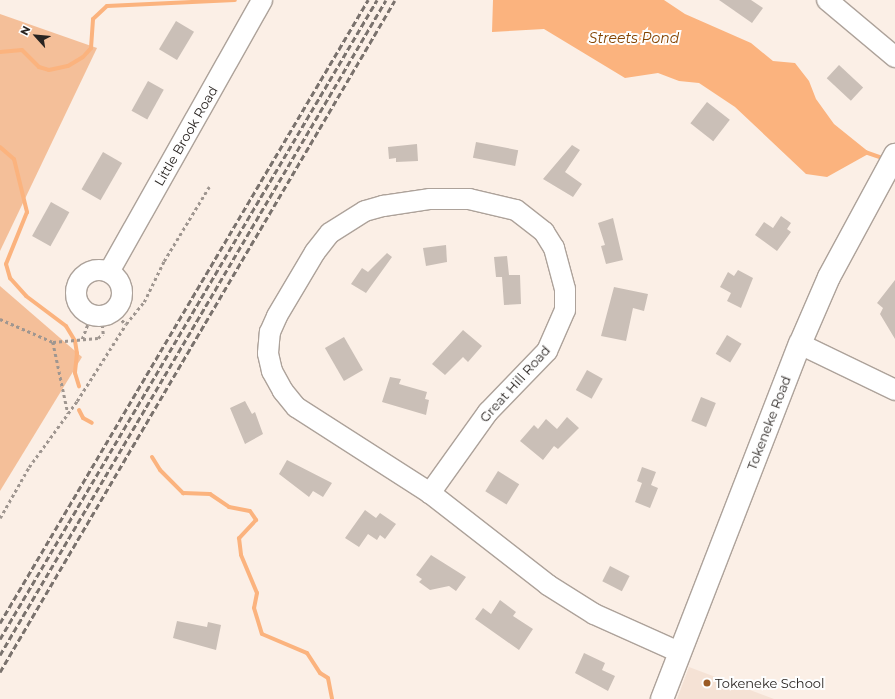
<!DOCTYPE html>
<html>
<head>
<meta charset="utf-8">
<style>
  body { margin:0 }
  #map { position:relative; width:895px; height:699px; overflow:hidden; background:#fbefe6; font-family:Montserrat,sans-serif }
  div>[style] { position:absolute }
  .built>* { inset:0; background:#f5e2d5 }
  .green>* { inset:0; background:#f4bf99 }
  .water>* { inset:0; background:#fbb37e }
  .stream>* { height:4px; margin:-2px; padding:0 2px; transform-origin:2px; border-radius:2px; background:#fbb37e }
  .building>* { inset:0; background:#cabfb7; transform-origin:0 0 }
  .path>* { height:2.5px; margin-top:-1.25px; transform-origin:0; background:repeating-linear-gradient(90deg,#9f9690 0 3px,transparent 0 6px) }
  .roads { filter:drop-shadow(1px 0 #ada29a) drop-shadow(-1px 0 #ada29a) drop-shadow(0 1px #ada29a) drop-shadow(0 -1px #ada29a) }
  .minor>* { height:20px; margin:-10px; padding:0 10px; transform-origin:10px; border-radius:10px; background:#fff }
  .minor>.ring { margin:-10px; padding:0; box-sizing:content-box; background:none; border:20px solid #fff; border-radius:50% }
  .major>* { height:22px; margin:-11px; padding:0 11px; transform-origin:11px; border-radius:11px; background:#fff }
  .rail>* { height:3px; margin-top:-1.5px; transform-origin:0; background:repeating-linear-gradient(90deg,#7a726d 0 6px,transparent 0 9px) }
  .dots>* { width:11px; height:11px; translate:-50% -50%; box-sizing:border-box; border:2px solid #fefefe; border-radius:50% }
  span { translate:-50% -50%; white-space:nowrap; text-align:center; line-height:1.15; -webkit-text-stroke:4px #fefefe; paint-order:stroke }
  .street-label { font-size:13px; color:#292421 }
  .poi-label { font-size:13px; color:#292421 }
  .left { translate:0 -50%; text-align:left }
  .water-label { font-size:14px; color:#834300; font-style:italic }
  .north { position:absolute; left:16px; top:16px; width:40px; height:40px; -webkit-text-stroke:3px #fefefe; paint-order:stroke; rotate:297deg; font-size:11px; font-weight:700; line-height:16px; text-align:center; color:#292421 }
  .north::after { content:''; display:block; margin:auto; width:14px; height:18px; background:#292421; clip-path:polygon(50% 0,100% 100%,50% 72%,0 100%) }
</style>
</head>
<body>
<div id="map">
  <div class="built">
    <i style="clip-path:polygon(689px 667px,774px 699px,677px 699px)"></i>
  </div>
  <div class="green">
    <i style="clip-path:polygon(0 14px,97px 48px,0 251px)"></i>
    <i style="clip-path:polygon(0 286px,82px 357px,0 491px)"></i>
  </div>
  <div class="water">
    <i style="clip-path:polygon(493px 0,664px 0,685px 14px,751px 43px,773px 61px,795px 63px,809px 81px,816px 99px,834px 124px,870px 153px,827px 177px,806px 174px,735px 107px,699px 83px,679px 81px,658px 73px,625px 78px,544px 29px,492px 32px)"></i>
  </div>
  <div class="stream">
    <i style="left:0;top:52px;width:22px;rotate:-5deg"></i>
    <i style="left:22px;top:50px;width:24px;rotate:45deg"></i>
    <i style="left:39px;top:67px;width:10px;rotate:17deg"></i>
    <i style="left:49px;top:70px;width:19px;rotate:-12deg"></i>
    <i style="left:68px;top:66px;width:17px;rotate:-31deg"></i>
    <i style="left:83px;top:57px;width:12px;rotate:-48deg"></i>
    <i style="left:91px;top:48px;width:29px;rotate:-86deg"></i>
    <i style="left:93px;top:19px;width:19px;rotate:-43deg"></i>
    <i style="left:107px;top:6px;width:128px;rotate:-2.7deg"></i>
    <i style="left:0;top:147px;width:18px;rotate:41deg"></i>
    <i style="left:14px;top:159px;width:55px;rotate:76.2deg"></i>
    <i style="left:27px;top:212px;width:56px;rotate:112deg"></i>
    <i style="left:6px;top:264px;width:15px;rotate:74deg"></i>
    <i style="left:10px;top:278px;width:24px;rotate:48deg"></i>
    <i style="left:26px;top:296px;width:50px;rotate:36.9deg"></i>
    <i style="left:66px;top:326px;width:17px;rotate:59deg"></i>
    <i style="left:75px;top:341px;width:12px;rotate:81deg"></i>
    <i style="left:77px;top:353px;width:20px;rotate:96deg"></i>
    <i style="left:75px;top:373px;width:14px;rotate:73deg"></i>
    <i style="left:865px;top:152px;width:21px;rotate:19deg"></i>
    <i style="left:79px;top:410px;width:9px;rotate:63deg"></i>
    <i style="left:83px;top:418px;width:10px;rotate:29deg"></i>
    <i style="left:152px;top:457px;width:15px;rotate:58deg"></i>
    <i style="left:160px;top:470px;width:33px;rotate:45deg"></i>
    <i style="left:183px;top:493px;width:27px;rotate:2deg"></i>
    <i style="left:210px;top:494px;width:23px;rotate:34deg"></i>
    <i style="left:229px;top:507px;width:21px;rotate:11deg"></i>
    <i style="left:250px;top:511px;width:11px;rotate:56deg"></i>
    <i style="left:256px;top:520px;width:25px;rotate:133deg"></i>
    <i style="left:239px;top:538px;width:17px;rotate:83deg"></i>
    <i style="left:241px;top:555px;width:41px;rotate:67.2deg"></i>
    <i style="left:257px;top:593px;width:15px;rotate:101deg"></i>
    <i style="left:254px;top:608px;width:27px;rotate:73deg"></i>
    <i style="left:262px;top:634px;width:49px;rotate:22.9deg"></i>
    <i style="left:307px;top:653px;width:24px;rotate:57deg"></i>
    <i style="left:320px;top:673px;width:9px;rotate:32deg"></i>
    <i style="left:328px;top:678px;width:21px;rotate:79deg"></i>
  </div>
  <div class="building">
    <i style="clip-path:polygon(719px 0,751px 0,763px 8px,752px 23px)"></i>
    <i style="left:176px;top:21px;width:21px;height:33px;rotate:31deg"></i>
    <i style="left:839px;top:65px;width:33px;height:18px;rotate:43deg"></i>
    <i style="left:148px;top:81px;width:18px;height:34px;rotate:29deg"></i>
    <i style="left:707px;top:102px;width:29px;height:27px;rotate:38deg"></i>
    <i style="left:476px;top:142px;width:43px;height:16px;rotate:11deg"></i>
    <i style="clip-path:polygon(417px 144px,418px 161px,396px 162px,396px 158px,389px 159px,388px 147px)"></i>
    <i style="clip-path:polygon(572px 145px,580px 150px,565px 172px,582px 184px,573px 197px,543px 179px)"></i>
    <i style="left:103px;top:152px;width:22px;height:43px;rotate:30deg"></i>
    <i style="left:51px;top:202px;width:21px;height:39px;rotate:29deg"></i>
    <i style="clip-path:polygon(781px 216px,791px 223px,787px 229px,791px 232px,777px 251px,755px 235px,764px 222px,773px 228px)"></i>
    <i style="clip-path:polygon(613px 218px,623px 260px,606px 264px,601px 246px,605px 245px,598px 223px)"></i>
    <i style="clip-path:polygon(446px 245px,447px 262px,426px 266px,423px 248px)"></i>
    <i style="clip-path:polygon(387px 253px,392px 257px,366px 293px,351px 284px,362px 268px,368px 272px)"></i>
    <i style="clip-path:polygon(507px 256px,509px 275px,520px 275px,521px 304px,504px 305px,502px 277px,496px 277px,494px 257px)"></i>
    <i style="clip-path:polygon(738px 270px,753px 278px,741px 308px,727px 301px,731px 293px,720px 287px,728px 272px,734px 276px)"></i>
    <i style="clip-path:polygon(895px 280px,895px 339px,880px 314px,883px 308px,877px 303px)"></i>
    <i style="clip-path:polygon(614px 287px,648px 294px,644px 311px,633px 308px,626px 341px,601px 336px)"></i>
    <i style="clip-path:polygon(463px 330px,482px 346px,468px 362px,463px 357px,445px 375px,432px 364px)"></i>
    <i style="left:727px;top:335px;width:17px;height:22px;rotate:31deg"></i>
    <i style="left:344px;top:337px;width:38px;height:22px;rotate:60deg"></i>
    <i style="left:587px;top:370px;width:18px;height:23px;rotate:29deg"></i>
    <i style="clip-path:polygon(390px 377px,401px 379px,399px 384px,427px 392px,425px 399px,429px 400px,426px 415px,382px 402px)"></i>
    <i style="left:701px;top:397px;width:16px;height:26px;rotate:22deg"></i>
    <i style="clip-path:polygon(245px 401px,252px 414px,255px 412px,263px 434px,245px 444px,230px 408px)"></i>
    <i style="clip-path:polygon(567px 417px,579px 428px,558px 449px,554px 446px,543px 460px,520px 441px,534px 425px,538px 429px,546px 419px,557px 429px)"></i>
    <i style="clip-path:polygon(287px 460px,332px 483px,323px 497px,313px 491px,309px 497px,279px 474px)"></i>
    <i style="clip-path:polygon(642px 467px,656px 472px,651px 485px,658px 488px,650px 508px,635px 502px,642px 483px,637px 481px)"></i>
    <i style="left:498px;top:471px;width:25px;height:24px;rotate:32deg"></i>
    <i style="clip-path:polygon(365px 510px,376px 518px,380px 513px,396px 524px,385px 539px,380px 535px,377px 540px,368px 534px,359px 547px,345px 538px)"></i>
    <i style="clip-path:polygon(431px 555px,466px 577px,456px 591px,449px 586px,430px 590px,419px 582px,422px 579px,416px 575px)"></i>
    <i style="left:610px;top:566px;width:22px;height:17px;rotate:27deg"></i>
    <i style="clip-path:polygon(500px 600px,516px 612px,513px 616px,533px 629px,519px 650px,475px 619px,483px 608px,491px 614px)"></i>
    <i style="clip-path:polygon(177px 621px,207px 627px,208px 622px,221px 625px,216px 650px,173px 638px)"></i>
    <i style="clip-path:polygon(584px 653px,605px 663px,602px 670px,615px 676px,608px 691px,575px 673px)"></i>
  </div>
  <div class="path">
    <i style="left:113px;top:312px;width:18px;rotate:43deg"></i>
    <i style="left:0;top:319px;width:58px;rotate:23.5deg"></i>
    <i style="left:53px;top:342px;width:45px;rotate:-5.1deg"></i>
    <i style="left:98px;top:338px;width:6px;rotate:-39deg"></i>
    <i style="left:103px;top:334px;width:18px;rotate:-96deg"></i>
    <i style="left:82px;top:339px;width:26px;rotate:-69deg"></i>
    <i style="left:53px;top:342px;width:73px;rotate:78.1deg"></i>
    <i style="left:0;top:518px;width:59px;rotate:-60.4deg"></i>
    <i style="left:29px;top:467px;width:82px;rotate:-54deg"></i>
    <i style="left:77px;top:401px;width:91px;rotate:-57.5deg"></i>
    <i style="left:126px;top:324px;width:28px;rotate:-51deg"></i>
    <i style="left:144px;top:302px;width:46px;rotate:-64deg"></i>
    <i style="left:164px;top:261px;width:87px;rotate:-58.7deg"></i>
  </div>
  <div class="roads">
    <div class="minor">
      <i style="left:827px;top:0;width:89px;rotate:40deg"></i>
      <i style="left:430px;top:199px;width:39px"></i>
      <i style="left:469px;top:199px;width:48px;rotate:13.2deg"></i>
      <i style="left:516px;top:210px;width:36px;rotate:38deg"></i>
      <i style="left:544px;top:232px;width:19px;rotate:58deg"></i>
      <i style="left:554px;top:248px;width:42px;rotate:75deg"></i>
      <i style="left:565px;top:289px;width:21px;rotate:90deg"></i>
      <i style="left:565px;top:310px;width:45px;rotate:113.7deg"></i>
      <i style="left:547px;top:351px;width:85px;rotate:134deg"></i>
      <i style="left:488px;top:412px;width:100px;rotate:125.6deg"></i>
      <i style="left:430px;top:493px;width:159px;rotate:-147.3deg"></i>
      <i style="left:296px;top:407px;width:21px;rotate:-129deg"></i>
      <i style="left:283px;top:391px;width:23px;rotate:-119deg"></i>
      <i style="left:272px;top:371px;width:18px;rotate:-103deg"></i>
      <i style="left:268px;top:353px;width:21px;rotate:-85deg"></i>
      <i style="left:270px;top:332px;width:17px;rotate:-66deg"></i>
      <i style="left:277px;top:316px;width:74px;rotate:-59.3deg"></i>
      <i style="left:315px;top:252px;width:24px;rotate:-52deg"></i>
      <i style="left:330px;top:233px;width:41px;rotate:-32.2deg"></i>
      <i style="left:365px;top:211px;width:19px;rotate:-16deg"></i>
      <i style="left:383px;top:206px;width:48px;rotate:-8.5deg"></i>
      <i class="ring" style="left:76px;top:270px;width:26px;height:26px"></i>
      <i style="left:109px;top:272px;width:312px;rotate:-60.6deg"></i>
      <i style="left:800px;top:344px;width:106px;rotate:25.8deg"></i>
      <i style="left:430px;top:493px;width:150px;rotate:37.9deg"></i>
      <i style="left:548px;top:585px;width:54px;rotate:32.2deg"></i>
      <i style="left:594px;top:614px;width:93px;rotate:24.1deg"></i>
    </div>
    <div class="major">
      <i style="left:662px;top:699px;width:381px;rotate:-68.8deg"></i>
      <i style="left:800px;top:344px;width:73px;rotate:-66.6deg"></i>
      <i style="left:829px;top:277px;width:139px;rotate:-61.6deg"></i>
    </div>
  </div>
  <div class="rail">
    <i style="left:0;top:623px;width:724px;rotate:-59.43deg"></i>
    <i style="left:0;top:639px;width:742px;rotate:-59.46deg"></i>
    <i style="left:0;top:655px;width:760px;rotate:-59.49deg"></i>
    <i style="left:0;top:672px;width:779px;rotate:-59.55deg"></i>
  </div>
  <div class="dots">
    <i style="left:707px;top:683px;background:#9b5b25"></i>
  </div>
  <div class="street-label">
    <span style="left:186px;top:136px;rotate:-60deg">Little Brook Road</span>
    <span style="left:515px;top:384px;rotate:-48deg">Great Hill Road</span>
    <span style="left:769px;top:423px;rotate:-69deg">Tokeneke Road</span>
  </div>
  <div class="poi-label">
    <span class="left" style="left:715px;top:683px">Tokeneke School</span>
  </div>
  <div class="water-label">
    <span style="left:634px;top:38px">Streets Pond</span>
  </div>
  <div class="north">N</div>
</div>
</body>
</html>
